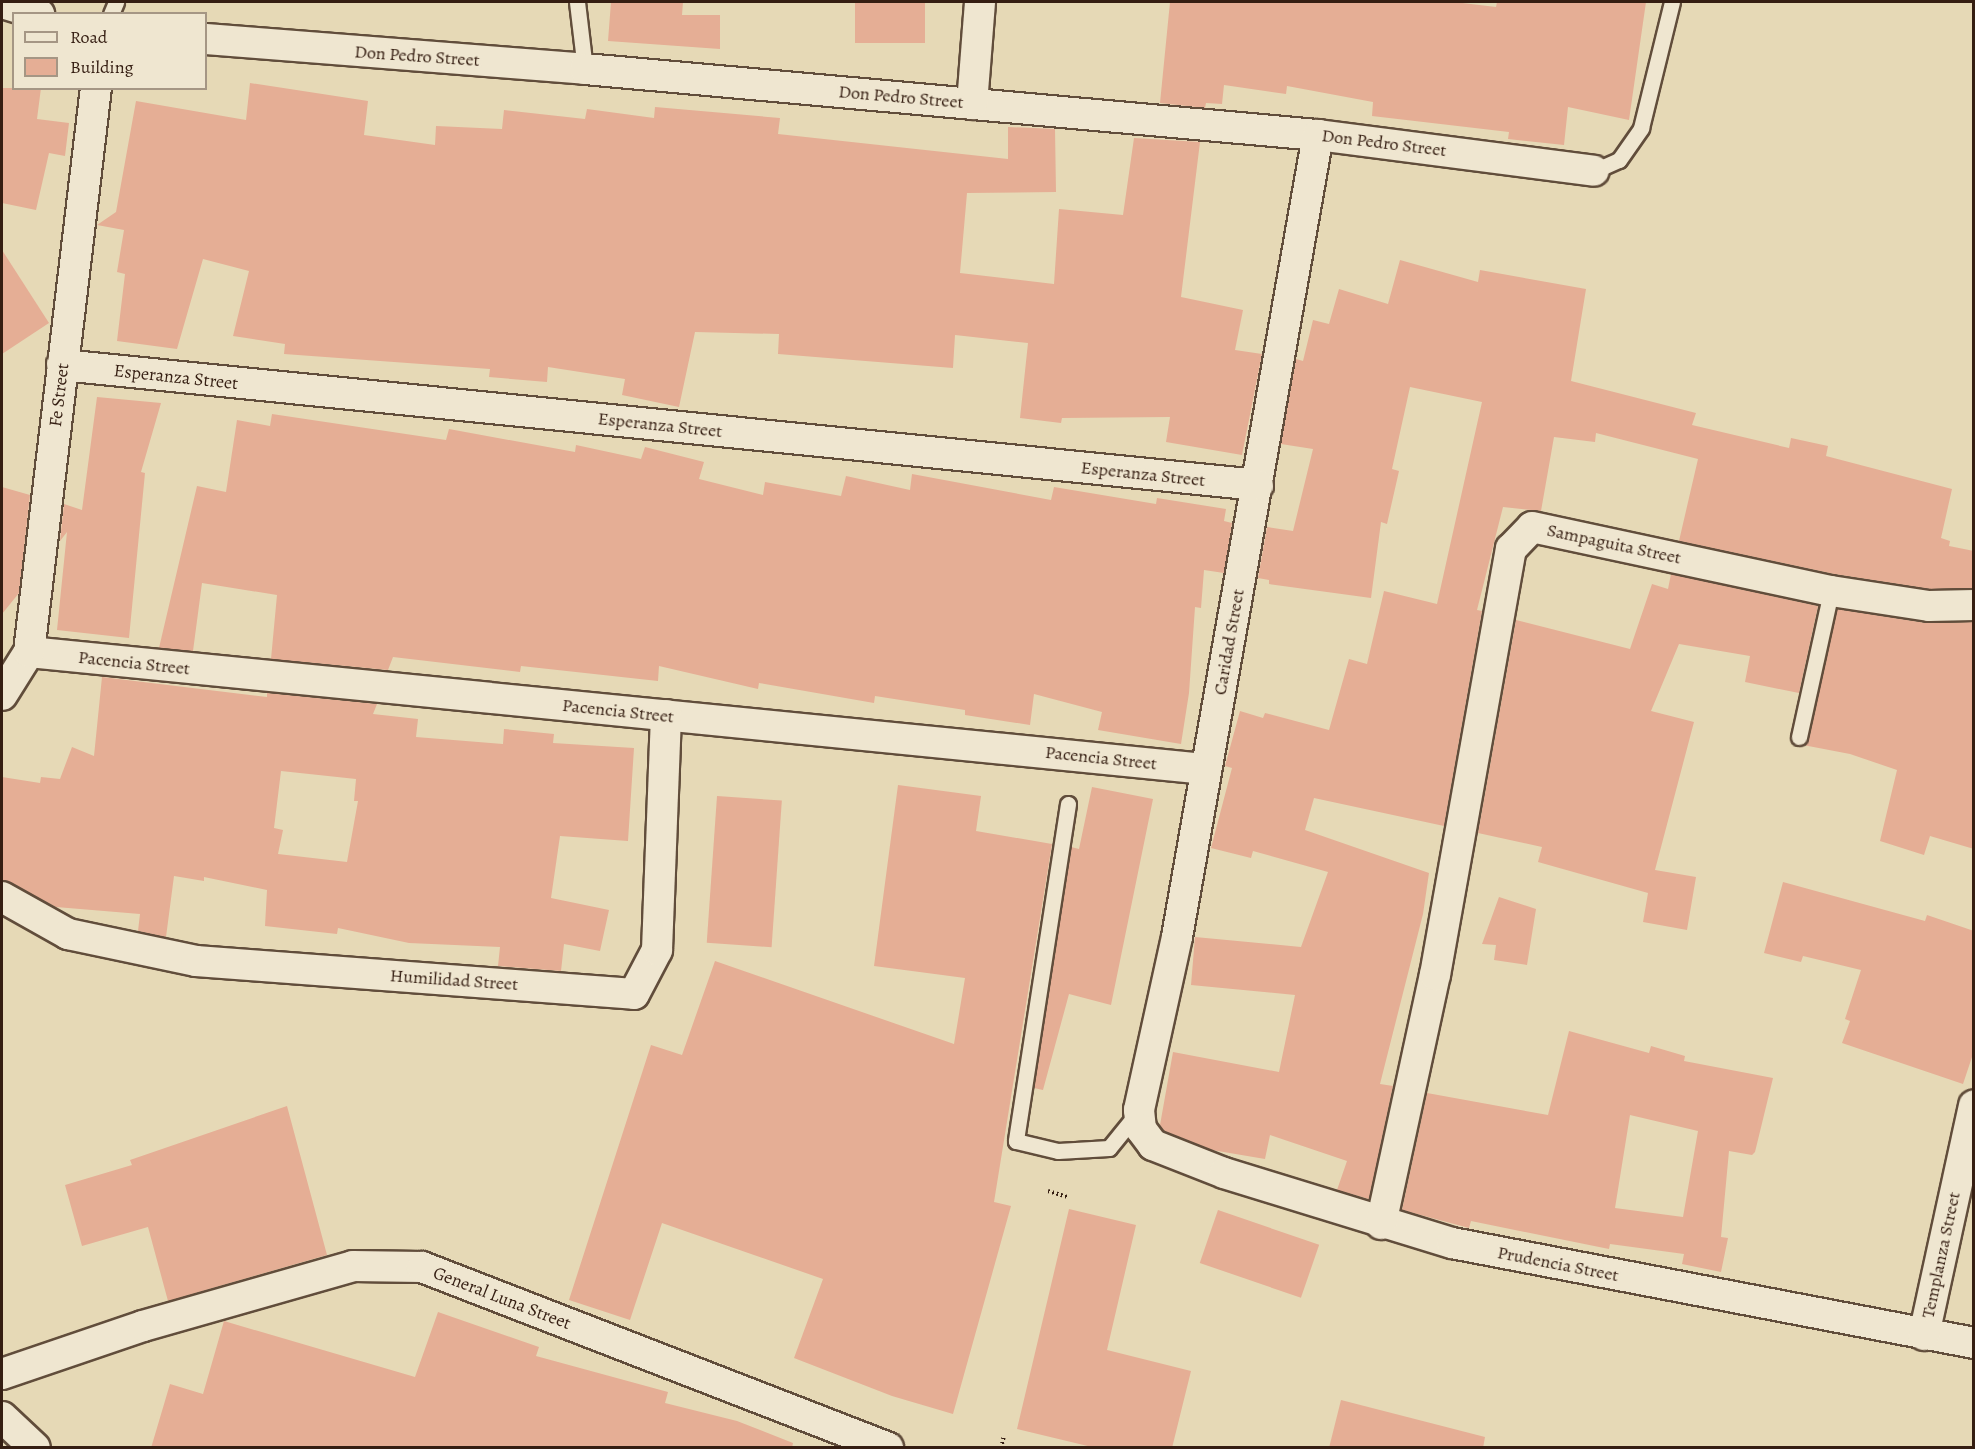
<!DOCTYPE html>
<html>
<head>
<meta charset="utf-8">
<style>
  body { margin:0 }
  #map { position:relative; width:1975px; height:1449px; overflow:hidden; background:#e6d9b6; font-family:Alegreya,serif }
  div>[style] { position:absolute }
  .building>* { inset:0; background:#e5ae95; transform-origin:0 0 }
  .path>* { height:4px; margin-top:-2px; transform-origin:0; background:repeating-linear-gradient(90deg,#351e12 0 1.5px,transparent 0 4.5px) }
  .roads { filter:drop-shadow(2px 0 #614d3b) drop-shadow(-2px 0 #614d3b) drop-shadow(0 2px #614d3b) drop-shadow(0 -2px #614d3b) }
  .lane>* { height:15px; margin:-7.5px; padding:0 7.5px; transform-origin:7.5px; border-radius:7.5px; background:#efe6d0 }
  .street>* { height:30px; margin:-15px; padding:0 15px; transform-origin:15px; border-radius:15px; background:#efe6d0 }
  span { translate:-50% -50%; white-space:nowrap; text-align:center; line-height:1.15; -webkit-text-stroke:4.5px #efe6d0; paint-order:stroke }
  .street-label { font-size:18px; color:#351e12 }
  .frame { position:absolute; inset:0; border:3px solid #351e12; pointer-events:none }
  .legend { position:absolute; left:12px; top:12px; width:195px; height:78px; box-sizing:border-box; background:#efe6d0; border:2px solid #a59684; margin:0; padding:8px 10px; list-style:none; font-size:18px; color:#351e12 }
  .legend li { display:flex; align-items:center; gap:12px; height:30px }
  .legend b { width:30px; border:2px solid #a59684 }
</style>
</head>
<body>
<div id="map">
  <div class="building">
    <i style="clip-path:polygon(611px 2px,683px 2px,682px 15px,720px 15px,720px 49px,608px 41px)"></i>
    <i style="left:855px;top:2px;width:70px;height:41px"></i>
    <i style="clip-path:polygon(1170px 2px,1454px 2px,1496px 7px,1497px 2px,1646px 2px,1629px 120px,1568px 107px,1564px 145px,1508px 139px,1509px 132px,1372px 116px,1373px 102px,1287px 86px,1286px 94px,1224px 85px,1222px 104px,1206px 103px,1205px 108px,1160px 103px)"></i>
    <i style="clip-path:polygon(250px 83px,368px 101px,364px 135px,435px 145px,436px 126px,502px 129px,504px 110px,585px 119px,587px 109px,654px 118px,655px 107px,780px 118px,778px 134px,1008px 159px,1008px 127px,1055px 129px,1056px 192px,967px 193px,960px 273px,1054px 284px,1059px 209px,1123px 215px,1134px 138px,1200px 142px,1181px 297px,1243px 310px,1235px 350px,1262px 354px,1242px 455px,1166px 442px,1170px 417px,1062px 418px,1061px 423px,1020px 418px,1028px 343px,955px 335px,953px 368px,778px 354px,779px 334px,695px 332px,679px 407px,622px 395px,625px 379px,548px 367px,547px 382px,489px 377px,490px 369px,284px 354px,285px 344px,233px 336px,249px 271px,203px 259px,177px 349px,117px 341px,125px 274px,117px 272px,124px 230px,97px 225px,116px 212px,136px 101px,246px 120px)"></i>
    <i style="clip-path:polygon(2px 88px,41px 88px,37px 119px,69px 123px,65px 156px,49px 153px,36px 210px,2px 203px)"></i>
    <i style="clip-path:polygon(2px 250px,49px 323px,2px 354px)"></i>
    <i style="clip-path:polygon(1400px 260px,1478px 282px,1480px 270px,1586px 289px,1571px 381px,1696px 413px,1692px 425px,1789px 448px,1791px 438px,1828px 446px,1826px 456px,1952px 489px,1941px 538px,1950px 541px,1949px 546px,1974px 551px,1974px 588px,1930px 589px,1834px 574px,1679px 541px,1698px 459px,1596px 433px,1595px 442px,1554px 437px,1541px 511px,1503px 507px,1477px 610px,1482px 611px,1444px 826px,1314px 798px,1305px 830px,1429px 873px,1423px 914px,1380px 1084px,1393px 1086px,1369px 1199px,1337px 1190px,1347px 1161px,1270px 1135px,1265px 1159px,1212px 1150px,1164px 1131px,1160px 1125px,1173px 1052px,1279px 1072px,1295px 995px,1191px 985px,1195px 937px,1301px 947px,1328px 872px,1253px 851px,1251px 858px,1211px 848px,1232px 768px,1225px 766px,1240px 711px,1263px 718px,1265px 713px,1329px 730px,1349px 659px,1367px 664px,1384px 591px,1437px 604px,1482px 402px,1410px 387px,1392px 469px,1399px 471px,1387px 524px,1381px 522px,1371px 598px,1269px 584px,1269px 580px,1258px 578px,1267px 527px,1293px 531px,1313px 449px,1281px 444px,1296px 359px,1303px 361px,1313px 320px,1329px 324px,1339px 289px,1388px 304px)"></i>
    <i style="clip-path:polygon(97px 397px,161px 403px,141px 472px,145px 473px,129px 638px,57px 630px,67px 532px,60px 541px,64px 504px,82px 510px)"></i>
    <i style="clip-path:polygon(272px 414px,446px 440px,449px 429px,575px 452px,576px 445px,641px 459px,645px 447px,704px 462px,699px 479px,763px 495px,765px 482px,841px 496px,846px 476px,910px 490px,912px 474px,1051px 500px,1054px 487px,1156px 504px,1157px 498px,1226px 509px,1224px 521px,1232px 523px,1224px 573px,1204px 570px,1201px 608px,1195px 607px,1189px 693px,1181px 744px,1098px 730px,1102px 712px,1034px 694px,1030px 725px,965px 715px,965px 710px,875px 696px,874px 703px,759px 683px,758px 689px,659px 666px,658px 681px,521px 666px,520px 672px,393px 657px,388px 670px,271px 659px,277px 595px,202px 583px,193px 651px,159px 648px,197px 486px,226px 492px,237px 420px,270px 426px)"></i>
    <i style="clip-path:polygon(2px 487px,30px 495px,19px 593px,2px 614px)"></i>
    <i style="clip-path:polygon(1671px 574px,1818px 606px,1799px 693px,1745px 682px,1750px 656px,1679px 644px,1651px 711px,1694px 722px,1655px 870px,1696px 877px,1687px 930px,1643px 922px,1648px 893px,1538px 862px,1542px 847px,1478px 833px,1516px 620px,1630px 649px,1652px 584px,1668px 589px)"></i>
    <i style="clip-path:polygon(1837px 609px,1926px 623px,1974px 622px,1974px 849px,1930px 836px,1924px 855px,1880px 841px,1897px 770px,1850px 754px,1803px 745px,1809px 739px)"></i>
    <i style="clip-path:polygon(evenodd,102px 677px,267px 697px,267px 693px,377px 704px,373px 714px,418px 719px,416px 737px,503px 744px,504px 729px,554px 734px,553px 743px,634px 748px,628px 841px,560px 836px,551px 898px,609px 910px,600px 951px,564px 944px,561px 971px,498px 966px,500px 947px,409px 943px,338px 928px,337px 934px,265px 926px,267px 890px,204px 877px,204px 881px,174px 876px,166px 937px,138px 931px,140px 914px,56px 907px,2px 880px,2px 777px,40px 783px,41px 777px,60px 779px,72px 747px,94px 756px,102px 677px,281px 771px,356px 779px,354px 801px,358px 801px,347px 862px,278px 854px,283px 830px,274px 828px,281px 771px)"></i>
    <i style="clip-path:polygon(898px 785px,981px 796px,976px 831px,1052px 844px,994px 1202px,1011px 1206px,953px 1414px,892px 1396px,794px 1358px,823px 1279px,662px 1223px,630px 1320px,569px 1300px,651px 1045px,682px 1055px,715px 961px,954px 1044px,965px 978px,874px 966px)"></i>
    <i style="clip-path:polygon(1092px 787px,1153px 799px,1111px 1005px,1069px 994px,1043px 1090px,1034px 1088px,1071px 847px,1079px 849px)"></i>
    <i style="left:717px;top:796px;width:65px;height:147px;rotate:4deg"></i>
    <i style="clip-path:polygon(1783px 882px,1925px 921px,1927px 915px,1974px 931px,1974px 1051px,1963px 1084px,1842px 1043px,1850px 1021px,1845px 1019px,1861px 970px,1803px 956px,1801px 962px,1764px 953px)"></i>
    <i style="clip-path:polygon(1499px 897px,1536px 909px,1527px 965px,1494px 960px,1496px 945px,1482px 944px)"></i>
    <i style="clip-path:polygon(evenodd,1569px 1031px,1649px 1053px,1651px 1046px,1685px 1056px,1684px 1061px,1773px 1078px,1755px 1152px,1752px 1155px,1729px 1151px,1721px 1237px,1728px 1238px,1721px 1272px,1682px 1264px,1684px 1254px,1610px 1244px,1609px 1249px,1471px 1221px,1469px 1228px,1402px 1210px,1427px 1093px,1548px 1115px,1569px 1031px,1630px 1115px,1698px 1131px,1683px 1217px,1615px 1208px,1630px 1115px)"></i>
    <i style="clip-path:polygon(287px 1106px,327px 1255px,168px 1301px,148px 1227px,82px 1246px,65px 1185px,132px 1165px,130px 1160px)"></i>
    <i style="clip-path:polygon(1069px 1209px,1136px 1225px,1107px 1350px,1191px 1371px,1172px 1448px,1096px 1448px,1017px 1429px)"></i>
    <i style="left:1218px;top:1210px;width:107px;height:56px;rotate:19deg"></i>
    <i style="clip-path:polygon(438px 1312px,539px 1347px,536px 1356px,668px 1392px,665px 1403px,737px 1421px,793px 1443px,792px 1448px,151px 1448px,170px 1384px,203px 1394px,224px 1321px,415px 1377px)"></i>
    <i style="clip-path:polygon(1341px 1400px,1485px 1437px,1483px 1448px,1329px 1448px)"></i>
  </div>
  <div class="path">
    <i style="left:1048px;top:1191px;width:21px;rotate:17deg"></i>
    <i style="left:1001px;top:1448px;width:12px;rotate:-76deg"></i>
  </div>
  <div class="roads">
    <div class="lane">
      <i style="left:577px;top:2px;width:67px;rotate:83.2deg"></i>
      <i style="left:111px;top:14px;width:13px;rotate:-67deg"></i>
      <i style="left:1594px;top:171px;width:27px;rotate:-24deg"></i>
      <i style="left:1619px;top:160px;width:39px;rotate:-55deg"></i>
      <i style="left:1641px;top:128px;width:130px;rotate:-76.2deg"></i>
      <i style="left:1799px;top:737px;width:149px;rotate:-77.6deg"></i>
      <i style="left:1068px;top:804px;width:341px;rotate:98.8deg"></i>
      <i style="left:1016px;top:1141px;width:43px;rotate:13.4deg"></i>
      <i style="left:1058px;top:1151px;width:51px;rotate:-3.4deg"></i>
      <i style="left:1109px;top:1148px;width:48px;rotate:-51deg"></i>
    </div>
    <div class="street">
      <i style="left:2px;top:3px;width:39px;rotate:17deg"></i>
      <i style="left:206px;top:39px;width:380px;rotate:4.5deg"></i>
      <i style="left:585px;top:69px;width:736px;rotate:5.15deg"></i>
      <i style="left:1318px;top:135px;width:278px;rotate:7.4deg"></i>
      <i style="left:972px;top:104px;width:102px;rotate:-85.5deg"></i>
      <i style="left:1318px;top:135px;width:814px;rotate:99.97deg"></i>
      <i style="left:1177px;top:937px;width:177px;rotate:102.4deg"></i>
      <i style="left:1139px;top:1110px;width:19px;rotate:84deg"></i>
      <i style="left:1141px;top:1129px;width:20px;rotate:53deg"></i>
      <i style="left:1153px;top:1145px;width:76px;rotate:21.5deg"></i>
      <i style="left:1224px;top:1173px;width:239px;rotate:17.1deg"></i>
      <i style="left:1452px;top:1243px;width:531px;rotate:10.84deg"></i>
      <i style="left:62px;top:365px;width:1202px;rotate:5.73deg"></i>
      <i style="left:29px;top:652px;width:1183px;rotate:5.68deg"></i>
      <i style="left:2px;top:695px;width:51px;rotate:-57.9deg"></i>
      <i style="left:29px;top:652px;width:568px;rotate:-83.23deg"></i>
      <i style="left:2px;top:897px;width:76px;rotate:29.3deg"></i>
      <i style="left:68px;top:934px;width:131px;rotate:11.9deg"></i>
      <i style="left:196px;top:961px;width:439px;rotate:4.3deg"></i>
      <i style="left:634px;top:994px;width:50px;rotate:-62.4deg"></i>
      <i style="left:657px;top:950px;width:235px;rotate:-87.8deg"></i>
      <i style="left:1381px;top:1224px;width:255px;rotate:-77.8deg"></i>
      <i style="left:1435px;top:975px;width:433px;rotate:-79.9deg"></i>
      <i style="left:1511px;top:549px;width:30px;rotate:-46deg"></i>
      <i style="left:1532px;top:527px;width:306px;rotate:12.1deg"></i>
      <i style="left:1831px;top:591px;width:99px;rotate:8.7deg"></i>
      <i style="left:1929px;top:606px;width:45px;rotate:-1.3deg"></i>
      <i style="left:1924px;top:1335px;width:235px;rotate:-77.7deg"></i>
      <i style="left:2px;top:1374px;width:149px;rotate:-18.8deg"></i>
      <i style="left:143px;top:1326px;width:218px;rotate:-15.9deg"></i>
      <i style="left:353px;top:1266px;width:69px;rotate:0.8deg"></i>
      <i style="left:422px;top:1267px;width:500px;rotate:21.2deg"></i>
      <i style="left:2px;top:1417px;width:45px;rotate:43.2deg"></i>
    </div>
  </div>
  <div class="street-label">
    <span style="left:417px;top:56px;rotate:4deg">Don Pedro Street</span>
    <span style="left:901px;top:97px;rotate:5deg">Don Pedro Street</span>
    <span style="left:1384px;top:143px;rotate:7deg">Don Pedro Street</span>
    <span style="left:176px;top:377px;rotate:6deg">Esperanza Street</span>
    <span style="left:59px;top:395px;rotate:-83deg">Fe Street</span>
    <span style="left:660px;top:425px;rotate:6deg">Esperanza Street</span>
    <span style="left:1143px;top:474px;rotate:6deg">Esperanza Street</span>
    <span style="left:1614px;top:544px;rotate:12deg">Sampaguita Street</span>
    <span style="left:1229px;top:642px;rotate:-80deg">Caridad Street</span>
    <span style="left:134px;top:663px;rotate:6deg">Pacencia Street</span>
    <span style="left:618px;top:711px;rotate:6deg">Pacencia Street</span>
    <span style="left:1101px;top:758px;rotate:6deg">Pacencia Street</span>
    <span style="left:454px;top:980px;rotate:4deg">Humilidad Street</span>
    <span style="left:1941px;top:1255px;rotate:-78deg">Templanza Street</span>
    <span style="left:1558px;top:1264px;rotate:11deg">Prudencia Street</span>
    <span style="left:502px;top:1298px;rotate:21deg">General Luna Street</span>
  </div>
  <div class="frame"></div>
  <ul class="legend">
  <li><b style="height:8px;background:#efe6d0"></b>Road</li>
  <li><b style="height:16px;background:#e5ae95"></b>Building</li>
  </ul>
</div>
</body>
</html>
